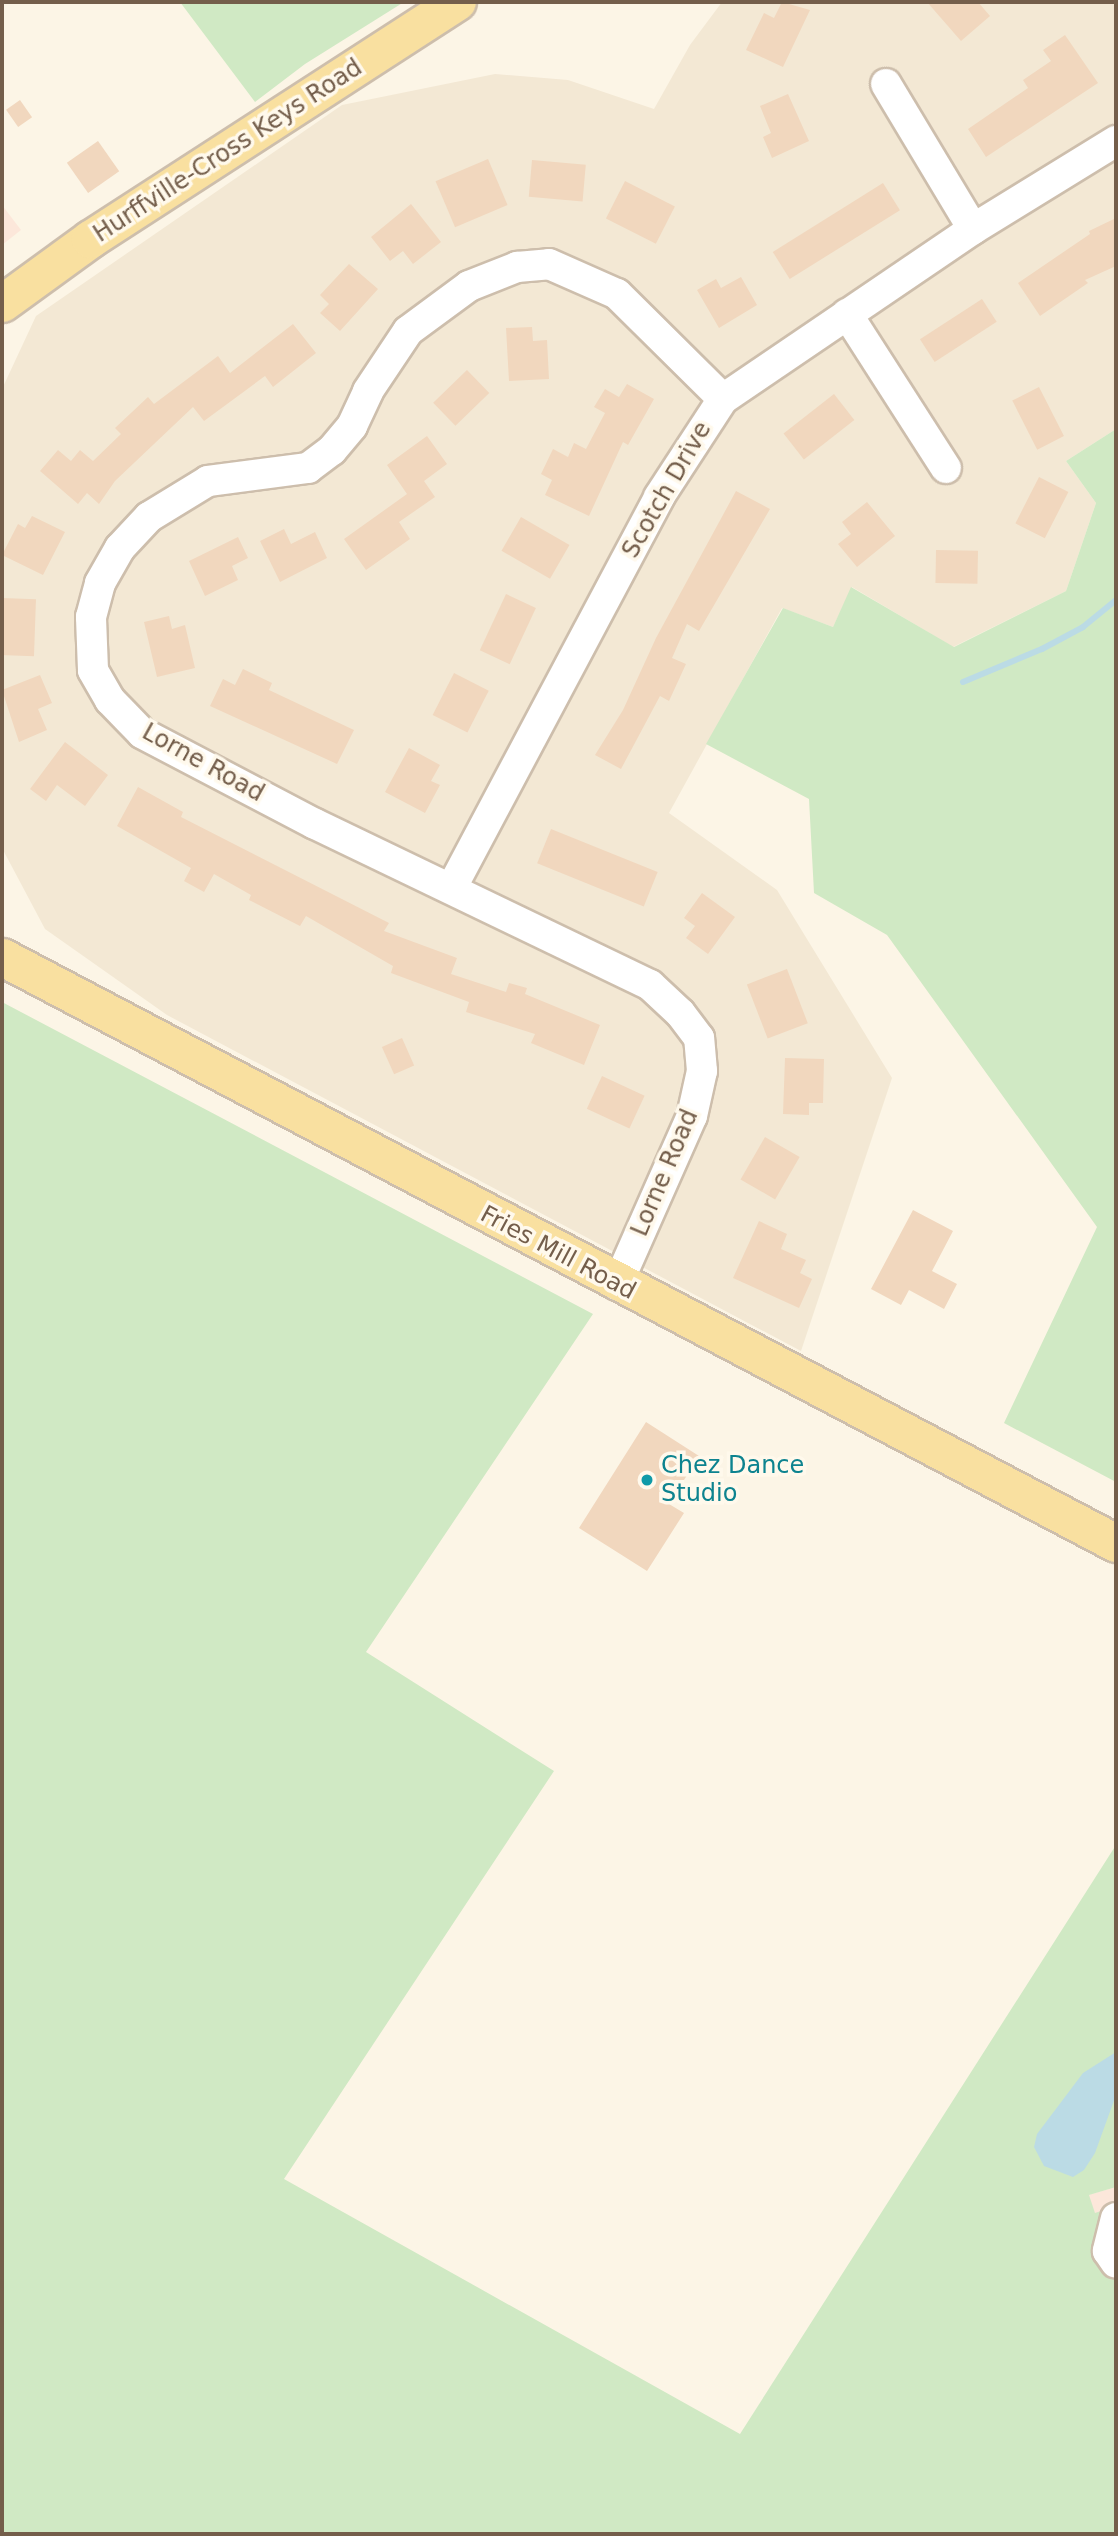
<!DOCTYPE html>
<html>
<head>
<meta charset="utf-8">
<style>
  body { margin:0 }
  #map { position:relative; width:1118px; height:2536px; overflow:hidden; background:#fcf5e6; font-family:"DejaVu Sans",sans-serif }
  div>[style] { position:absolute }
  .residential>* { inset:0; background:#f3e8d4 }
  .commercial>* { inset:0; background:#fce7da }
  .green>* { inset:0; background:#d0e9c4 }
  .water>* { inset:0; background:#bbdbe5 }
  .stream>* { height:6px; margin:-3px; padding:0 3px; transform-origin:3px; border-radius:3px; background:#bbdbe5 }
  .building>* { inset:0; background:#f1d7be; transform-origin:0 0 }
  .roads { filter:drop-shadow(2px 0 #cdbeac) drop-shadow(-2px 0 #cdbeac) drop-shadow(0 2px #cdbeac) drop-shadow(0 -2px #cdbeac) }
  .minor>* { height:30px; margin:-15px; padding:0 15px; transform-origin:15px; border-radius:15px; background:#fff }
  .major>* { height:37px; margin:-18.5px; padding:0 18.5px; transform-origin:18.5px; border-radius:18.5px; background:#f9e0a0 }
  .dots>* { width:19px; height:19px; translate:-50% -50%; box-sizing:border-box; border:4px solid #fff9ec; border-radius:50% }
  span { translate:-50% -50%; white-space:nowrap; text-align:center; line-height:1.15; -webkit-text-stroke:7px #fff9ec; paint-order:stroke }
  .street-label { font-size:24px; color:#745e4b }
  .culture-label { font-size:24px; color:#0d838f }
  .left { translate:0 -50%; text-align:left }
  .frame { position:absolute; inset:0; border:4px solid #745e4b; pointer-events:none }
</style>
</head>
<body>
<div id="map">
  <div class="residential">
    <i style="clip-path:polygon(722px 2px,1116px 2px,1116px 429px,1066px 461px,1096px 503px,1066px 591px,953px 647px,852px 587px,833px 627px,782px 608px,669px 813px,777px 890px,892px 1078px,801px 1351px,167px 1015px,45px 929px,2px 848px,2px 389px,36px 316px,342px 105px,495px 74px,568px 80px,654px 109px,690px 45px)"></i>
  </div>
  <div class="commercial">
    <i style="clip-path:polygon(2px 205px,21px 230px,2px 245px)"></i>
    <i style="clip-path:polygon(1116px 2187px,1116px 2283px,1096px 2254px,1097px 2228px,1104px 2211px,1095px 2214px,1088px 2195px)"></i>
  </div>
  <div class="green">
    <i style="clip-path:polygon(180px 2px,404px 2px,305px 64px,255px 102px)"></i>
    <i style="clip-path:polygon(1116px 429px,1116px 1482px,1004px 1423px,1097px 1227px,887px 935px,814px 893px,809px 799px,706px 744px,783px 608px,833px 627px,851px 587px,954px 647px,1066px 591px,1096px 503px,1066px 461px)"></i>
    <i style="clip-path:polygon(2px 1002px,593px 1314px,366px 1652px,554px 1771px,284px 2179px,740px 2434px,1116px 1845px,1116px 2187px,1089px 2195px,1095px 2213px,1104px 2210px,1097px 2228px,1096px 2254px,1116px 2283px,1116px 2534px,2px 2534px)"></i>
  </div>
  <div class="water">
    <i style="clip-path:polygon(1116px 2052px,1116px 2095px,1095px 2153px,1084px 2170px,1073px 2177px,1044px 2166px,1034px 2147px,1037px 2134px,1083px 2073px)"></i>
  </div>
  <div class="stream">
    <i style="left:963px;top:682px;width:86px;rotate:-22.7deg"></i>
    <i style="left:1042px;top:649px;width:47px;rotate:-28.2deg"></i>
    <i style="left:1083px;top:627px;width:43px;rotate:-39.3deg"></i>
  </div>
  <div class="building">
    <i style="clip-path:polygon(782px 2px,810px 10px,783px 67px,746px 50px,764px 13px,774px 18px)"></i>
    <i style="clip-path:polygon(927px 2px,978px 2px,990px 16px,961px 41px)"></i>
    <i style="clip-path:polygon(1065px 35px,1098px 83px,986px 157px,968px 129px,1028px 88px,1023px 80px,1051px 61px,1043px 50px)"></i>
    <i style="clip-path:polygon(788px 94px,809px 141px,772px 158px,763px 137px,771px 133px,760px 106px)"></i>
    <i style="left:20px;top:100px;width:21px;height:17px;rotate:55deg"></i>
    <i style="left:98px;top:141px;width:37px;height:38px;rotate:55deg"></i>
    <i style="left:488px;top:159px;width:50px;height:57px;rotate:67deg"></i>
    <i style="left:532px;top:160px;width:54px;height:37px;rotate:5deg"></i>
    <i style="left:625px;top:181px;width:56px;height:42px;rotate:27deg"></i>
    <i style="left:883px;top:183px;width:32px;height:130px;rotate:58deg"></i>
    <i style="clip-path:polygon(411px 204px,441px 242px,413px 264px,403px 251px,390px 261px,371px 237px)"></i>
    <i style="clip-path:polygon(1116px 218px,1116px 266px,1085px 280px,1088px 283px,1040px 316px,1018px 283px,1090px 234px,1089px 231px)"></i>
    <i style="clip-path:polygon(349px 264px,378px 289px,340px 331px,320px 313px,329px 304px,320px 295px)"></i>
    <i style="clip-path:polygon(741px 277px,757px 305px,719px 328px,697px 290px,716px 279px,721px 288px)"></i>
    <i style="left:982px;top:299px;width:27px;height:74px;rotate:57deg"></i>
    <i style="clip-path:polygon(293px 324px,316px 353px,273px 387px,265px 376px,204px 421px,193px 407px,115px 481px,99px 504px,87px 493px,78px 504px,40px 471px,58px 450px,71px 461px,80px 450px,93px 461px,121px 434px,115px 428px,148px 397px,154px 404px,218px 356px,230px 373px)"></i>
    <i style="clip-path:polygon(532px 327px,533px 341px,547px 340px,549px 379px,509px 381px,506px 328px)"></i>
    <i style="left:467px;top:370px;width:32px;height:47px;rotate:46deg"></i>
    <i style="clip-path:polygon(627px 384px,654px 399px,628px 445px,623px 442px,589px 516px,545px 495px,552px 480px,541px 474px,553px 449px,568px 457px,574px 443px,586px 449px,605px 413px,594px 407px,605px 389px,619px 397px)"></i>
    <i style="left:1039px;top:387px;width:55px;height:30px;rotate:63deg"></i>
    <i style="left:834px;top:394px;width:33px;height:64px;rotate:52deg"></i>
    <i style="clip-path:polygon(427px 436px,447px 464px,424px 481px,435px 497px,399px 522px,410px 539px,366px 570px,344px 539px,407px 494px,387px 465px)"></i>
    <i style="left:1039px;top:477px;width:33px;height:52px;rotate:27deg"></i>
    <i style="clip-path:polygon(736px 491px,770px 509px,699px 631px,687px 624px,672px 658px,686px 664px,669px 701px,660px 696px,621px 769px,595px 755px,623px 710px,656px 638px)"></i>
    <i style="clip-path:polygon(867px 502px,895px 536px,857px 567px,838px 544px,851px 534px,842px 522px)"></i>
    <i style="clip-path:polygon(32px 516px,65px 532px,43px 575px,2px 555px,18px 524px,25px 528px)"></i>
    <i style="left:521px;top:517px;width:56px;height:39px;rotate:30deg"></i>
    <i style="clip-path:polygon(284px 529px,291px 544px,315px 532px,327px 558px,280px 582px,260px 541px)"></i>
    <i style="clip-path:polygon(238px 537px,248px 558px,232px 566px,238px 580px,205px 596px,189px 561px)"></i>
    <i style="left:936px;top:550px;width:42px;height:33px;rotate:1deg"></i>
    <i style="left:506px;top:594px;width:33px;height:62px;rotate:25deg"></i>
    <i style="left:2px;top:598px;width:34px;height:57px;rotate:2deg"></i>
    <i style="clip-path:polygon(169px 616px,172px 629px,185px 625px,195px 668px,157px 677px,144px 622px)"></i>
    <i style="clip-path:polygon(243px 669px,272px 683px,269px 690px,354px 730px,337px 764px,210px 706px,223px 679px,235px 685px)"></i>
    <i style="left:454px;top:673px;width:39px;height:47px;rotate:27deg"></i>
    <i style="clip-path:polygon(40px 675px,52px 703px,38px 709px,47px 730px,19px 742px,2px 690px)"></i>
    <i style="clip-path:polygon(65px 742px,108px 775px,85px 806px,57px 785px,46px 801px,30px 789px)"></i>
    <i style="clip-path:polygon(409px 748px,440px 765px,431px 781px,440px 785px,425px 813px,385px 792px)"></i>
    <i style="clip-path:polygon(138px 787px,183px 812px,181px 817px,389px 923px,384px 931px,457px 958px,451px 974px,506px 992px,509px 983px,527px 988px,525px 994px,600px 1025px,584px 1065px,531px 1043px,535px 1034px,466px 1012px,469px 1002px,391px 973px,393px 966px,306px 916px,300px 926px,249px 900px,251px 895px,214px 874px,204px 892px,184px 881px,191px 868px,117px 826px)"></i>
    <i style="left:551px;top:829px;width:115px;height:37px;rotate:22deg"></i>
    <i style="clip-path:polygon(702px 893px,735px 917px,708px 954px,686px 938px,695px 926px,684px 918px)"></i>
    <i style="left:787px;top:969px;width:58px;height:43px;rotate:69deg"></i>
    <i style="left:402px;top:1038px;width:30px;height:22px;rotate:66deg"></i>
    <i style="clip-path:polygon(785px 1058px,824px 1059px,823px 1103px,809px 1103px,809px 1115px,783px 1114px)"></i>
    <i style="left:602px;top:1076px;width:47px;height:36px;rotate:25deg"></i>
    <i style="left:765px;top:1137px;width:40px;height:49px;rotate:30deg"></i>
    <i style="clip-path:polygon(913px 1210px,953px 1231px,932px 1271px,957px 1284px,944px 1309px,909px 1290px,901px 1305px,871px 1289px)"></i>
    <i style="clip-path:polygon(759px 1221px,787px 1234px,781px 1249px,806px 1260px,800px 1273px,812px 1279px,799px 1308px,733px 1278px)"></i>
    <i style="clip-path:polygon(646px 1422px,699px 1456px,669px 1504px,684px 1513px,647px 1571px,579px 1528px)"></i>
  </div>
  <div class="roads">
    <div class="minor">
      <i style="left:886px;top:84px;width:169px;rotate:59deg"></i>
      <i style="left:847px;top:314px;width:183px;rotate:57.3deg"></i>
      <i style="left:452px;top:887px;width:442px;rotate:-62deg"></i>
      <i style="left:659px;top:497px;width:117px;rotate:-56.9deg"></i>
      <i style="left:723px;top:399px;width:302px;rotate:-34.2deg"></i>
      <i style="left:973px;top:229px;width:168px;rotate:-31.6deg"></i>
      <i style="left:617px;top:1285px;width:185px;rotate:-66.1deg"></i>
      <i style="left:692px;top:1116px;width:46px;rotate:-77.5deg"></i>
      <i style="left:702px;top:1071px;width:33px;rotate:-95deg"></i>
      <i style="left:699px;top:1038px;width:31px;rotate:-127deg"></i>
      <i style="left:680px;top:1013px;width:41px;rotate:-137deg"></i>
      <i style="left:650px;top:985px;width:372px;rotate:-154.3deg"></i>
      <i style="left:315px;top:824px;width:195px;rotate:-152.3deg"></i>
      <i style="left:142px;top:733px;width:46px;rotate:-134.1deg"></i>
      <i style="left:110px;top:700px;width:34px;rotate:-120deg"></i>
      <i style="left:93px;top:670px;width:53px;rotate:-92.2deg"></i>
      <i style="left:91px;top:617px;width:35px;rotate:-75deg"></i>
      <i style="left:100px;top:583px;width:40px;rotate:-60.3deg"></i>
      <i style="left:120px;top:548px;width:42px;rotate:-46.9deg"></i>
      <i style="left:149px;top:517px;width:69px;rotate:-31.4deg"></i>
      <i style="left:208px;top:481px;width:101px;rotate:-7.4deg"></i>
      <i style="left:308px;top:468px;width:30px;rotate:-37deg"></i>
      <i style="left:332px;top:450px;width:31px;rotate:-50deg"></i>
      <i style="left:352px;top:426px;width:38px;rotate:-65deg"></i>
      <i style="left:368px;top:391px;width:72px;rotate:-56.3deg"></i>
      <i style="left:408px;top:331px;width:76px;rotate:-36.4deg"></i>
      <i style="left:469px;top:286px;width:52px;rotate:-21.6deg"></i>
      <i style="left:517px;top:267px;width:32px;rotate:-5deg"></i>
      <i style="left:549px;top:264px;width:74px;rotate:23.8deg"></i>
      <i style="left:617px;top:294px;width:149px;rotate:44.7deg"></i>
      <i style="left:1116px;top:2218px;width:34px;rotate:104deg"></i>
      <i style="left:1108px;top:2251px;width:14px;rotate:56deg"></i>
    </div>
    <div class="major">
      <i style="left:2px;top:303px;width:109px;rotate:-36deg"></i>
      <i style="left:90px;top:239px;width:437px;rotate:-32.9deg"></i>
      <i style="left:2px;top:957px;width:1259px;rotate:27.75deg"></i>
    </div>
  </div>
  <div class="dots">
    <i style="left:647px;top:1480px;background:#0f9aa8"></i>
  </div>
  <div class="street-label">
    <span style="left:228px;top:151px;rotate:-33deg">Hurffville-Cross Keys Road</span>
    <span style="left:667px;top:490px;rotate:-60deg">Scotch Drive</span>
    <span style="left:203px;top:763px;rotate:29deg">Lorne Road</span>
    <span style="left:665px;top:1173px;rotate:-67deg">Lorne Road</span>
    <span style="left:558px;top:1253px;rotate:28deg">Fries Mill Road</span>
  </div>
  <div class="culture-label">
    <span class="left" style="left:661px;top:1480px">Chez Dance<br>Studio</span>
  </div>
  <div class="frame"></div>
</div>
</body>
</html>
